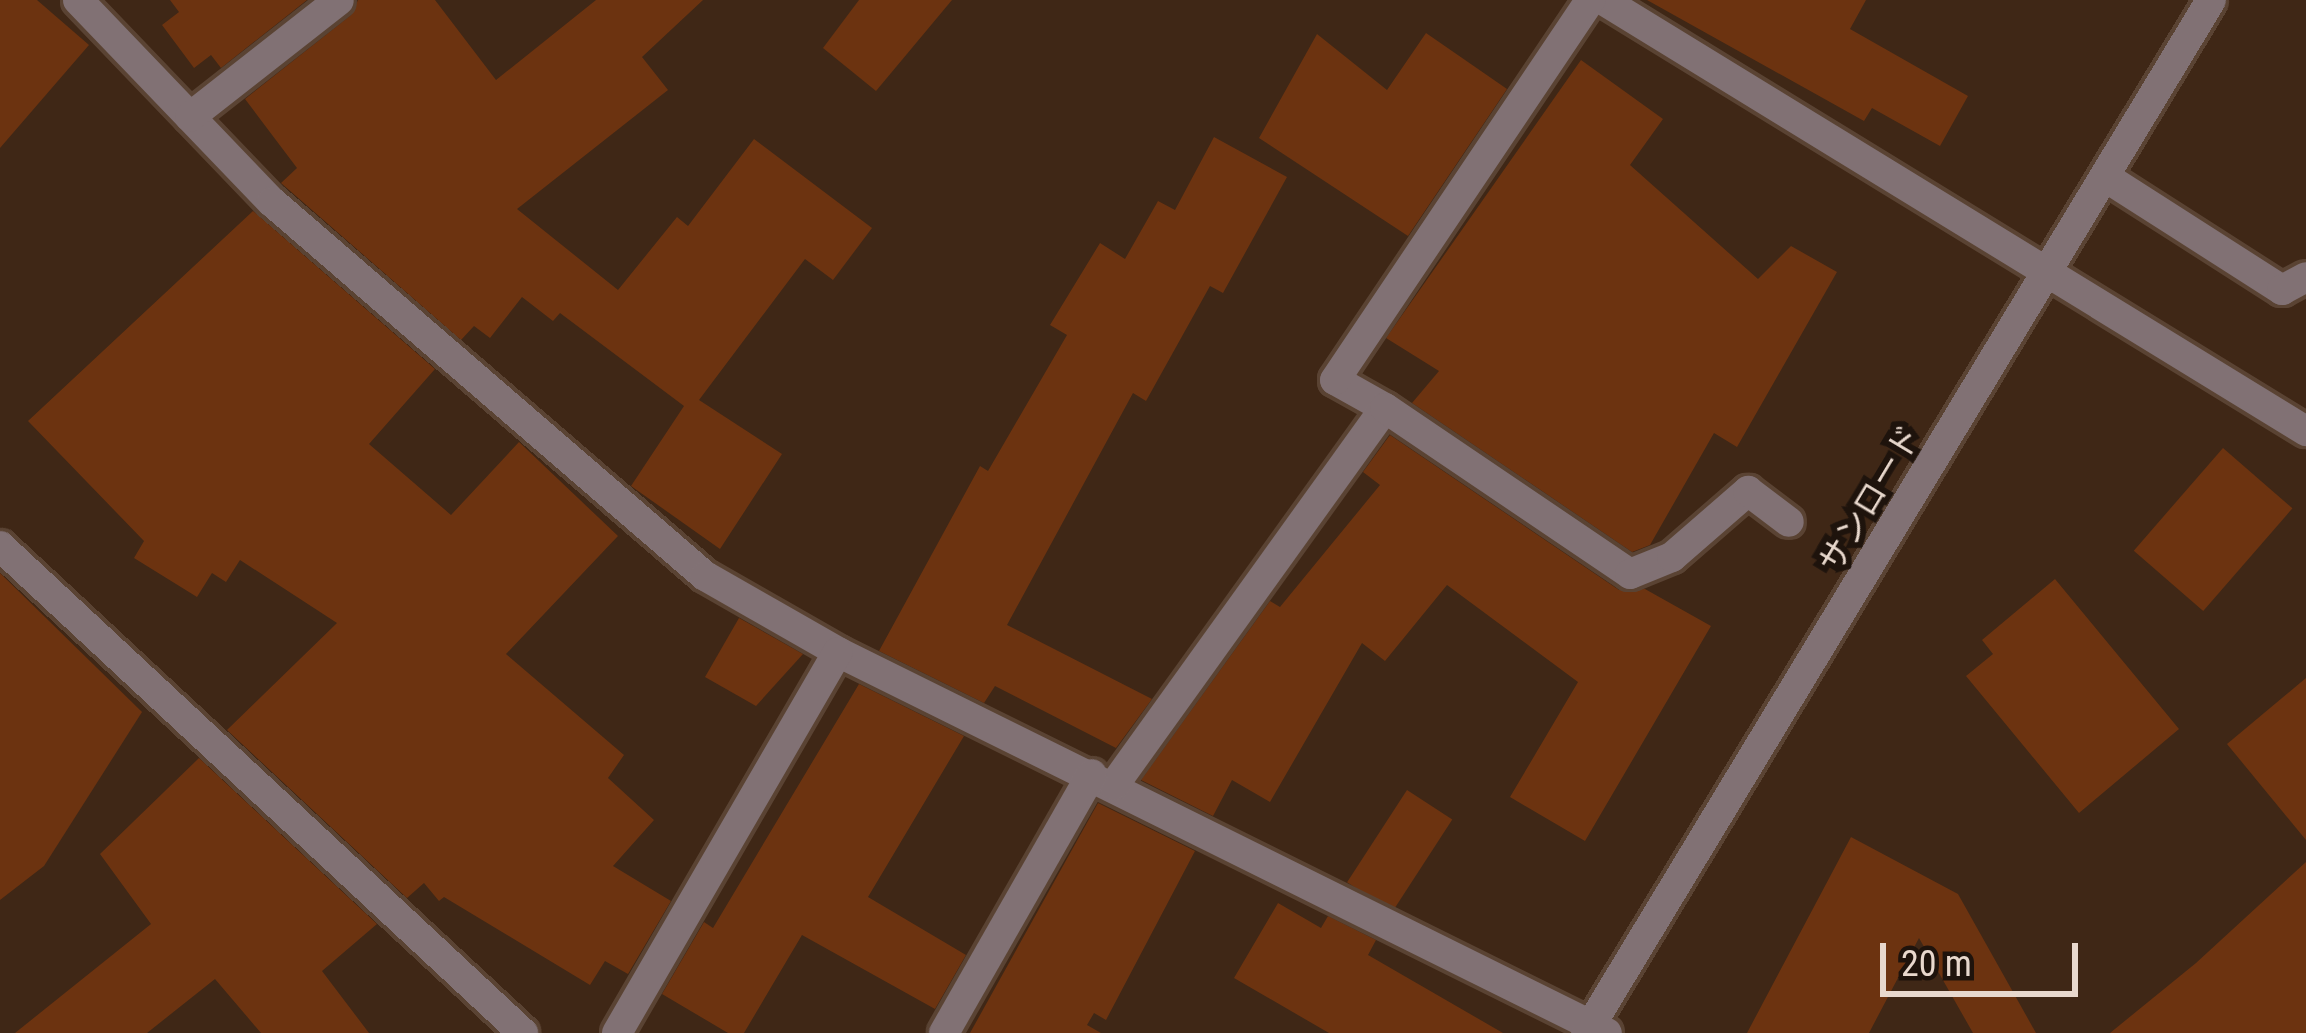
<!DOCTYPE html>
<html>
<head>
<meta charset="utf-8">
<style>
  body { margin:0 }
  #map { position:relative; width:2306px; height:1033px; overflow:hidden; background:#3f2716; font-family:"Roboto Condensed","Noto Sans JP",sans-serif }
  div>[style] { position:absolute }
  .building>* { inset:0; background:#6c3310; transform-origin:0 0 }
  .roads { filter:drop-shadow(3px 0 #5a4333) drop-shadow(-3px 0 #5a4333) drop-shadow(0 3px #5a4333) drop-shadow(0 -3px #5a4333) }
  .minor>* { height:30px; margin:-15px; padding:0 15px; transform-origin:15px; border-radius:15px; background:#817174 }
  span { translate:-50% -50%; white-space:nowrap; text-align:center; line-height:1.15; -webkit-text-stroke:12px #1e130c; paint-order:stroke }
  .street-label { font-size:33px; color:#e8d8cd }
  .scale { position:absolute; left:1880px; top:943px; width:198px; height:54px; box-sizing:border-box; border:6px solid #e8d8cd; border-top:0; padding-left:15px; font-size:36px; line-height:42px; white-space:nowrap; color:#e8d8cd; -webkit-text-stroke:9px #1e130c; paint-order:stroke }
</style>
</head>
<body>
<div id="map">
  <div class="building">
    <i style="clip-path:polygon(0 0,37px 0,89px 45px,0 148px)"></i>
    <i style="clip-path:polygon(170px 0,307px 0,221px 68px,211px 55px,194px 68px,162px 25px,179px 12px)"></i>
    <i style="clip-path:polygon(358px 0,435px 0,496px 80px,596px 0,703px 0,642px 57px,668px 90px,517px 209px,618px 290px,677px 217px,688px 226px,754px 139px,872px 228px,833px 280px,805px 259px,699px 400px,782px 454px,720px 549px,631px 486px,684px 406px,560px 313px,553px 321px,522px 297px,490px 338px,474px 326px,461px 340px,281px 183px,297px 168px,245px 99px,351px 15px)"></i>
    <i style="clip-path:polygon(859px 0,952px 0,876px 91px,823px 48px)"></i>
    <i style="clip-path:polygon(1647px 0,1866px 0,1850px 29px,1968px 96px,1940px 146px,1872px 108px,1864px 121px)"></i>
    <i style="clip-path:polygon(1426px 33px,1507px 89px,1408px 236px,1259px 138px,1317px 34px,1387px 90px)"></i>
    <i style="clip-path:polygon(1581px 60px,1663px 119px,1630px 165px,1758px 279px,1791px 246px,1837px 272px,1737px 447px,1714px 433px,1650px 545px,1632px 552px,1412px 403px,1439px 371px,1386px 338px)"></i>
    <i style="clip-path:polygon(1214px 137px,1287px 177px,1223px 293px,1210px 286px,1146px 401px,1133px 393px,1007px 625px,1152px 699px,1116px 748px,995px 686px,984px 703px,879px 651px,980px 466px,988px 471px,1067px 335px,1050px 325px,1100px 243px,1125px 259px,1158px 201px,1175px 210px)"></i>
    <i style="clip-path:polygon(253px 211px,435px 369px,369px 444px,451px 515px,519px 442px,618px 536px,506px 654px,624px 755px,608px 778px,654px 820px,613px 866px,671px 901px,628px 974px,605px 961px,590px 985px,444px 897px,439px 901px,424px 883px,407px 898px,227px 730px,337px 623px,240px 560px,226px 582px,212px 573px,197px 597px,134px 558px,144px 541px,28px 421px)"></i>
    <i style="clip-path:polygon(1390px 435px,1619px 590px,1645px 589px,1711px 626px,1585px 841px,1510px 797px,1578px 682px,1447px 585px,1385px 661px,1362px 643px,1270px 802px,1232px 780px,1213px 816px,1141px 780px,1270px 601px,1280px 607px,1380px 485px,1363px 472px)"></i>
    <i style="left:2223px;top:448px;width:92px;height:136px;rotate:41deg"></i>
    <i style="clip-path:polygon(0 573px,142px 712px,44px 866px,0 900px)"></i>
    <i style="clip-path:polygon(2055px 579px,2179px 729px,2079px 813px,1966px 676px,1993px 654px,1982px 640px)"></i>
    <i style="clip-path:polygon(739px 618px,803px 654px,756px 706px,705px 677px)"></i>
    <i style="clip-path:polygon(2306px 678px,2306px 840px,2227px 744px)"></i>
    <i style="clip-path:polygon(859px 684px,964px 736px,868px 897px,966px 955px,935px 1009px,802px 935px,744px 1033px,728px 1033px,662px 994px,704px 922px,713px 928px)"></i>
    <i style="clip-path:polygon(199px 758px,377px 924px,322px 971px,369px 1033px,261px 1033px,215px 979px,147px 1033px,15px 1033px,151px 924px,100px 854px)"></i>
    <i style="left:1407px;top:790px;width:54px;height:110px;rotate:33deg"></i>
    <i style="clip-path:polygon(1098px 803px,1195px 851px,1106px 1020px,1094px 1013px,1087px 1025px,1101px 1033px,970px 1033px)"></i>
    <i style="clip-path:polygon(1851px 837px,1958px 894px,2036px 1033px,1973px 1033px,1919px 938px,1869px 1033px,1747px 1033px)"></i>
    <i style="clip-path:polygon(2306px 862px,2306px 1033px,2110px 1033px,2196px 963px)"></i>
    <i style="clip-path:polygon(1278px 903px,1321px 928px,1328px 916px,1376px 940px,1368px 955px,1503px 1033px,1329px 1033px,1234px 978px)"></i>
  </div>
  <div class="roads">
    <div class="minor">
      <i style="left:78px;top:0;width:280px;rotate:46.2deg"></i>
      <i style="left:272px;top:202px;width:572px;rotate:40.82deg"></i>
      <i style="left:705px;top:576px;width:153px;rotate:29.7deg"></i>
      <i style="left:838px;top:652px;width:858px;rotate:26.36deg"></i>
      <i style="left:1603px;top:0;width:825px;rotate:31.51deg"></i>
      <i style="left:190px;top:117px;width:189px;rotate:-38.1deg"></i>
      <i style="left:2107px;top:178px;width:208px;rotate:32.6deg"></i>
      <i style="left:2282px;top:290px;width:27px;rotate:-28deg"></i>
      <i style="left:1385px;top:408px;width:57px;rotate:-150.8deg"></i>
      <i style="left:1335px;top:380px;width:458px;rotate:-56.1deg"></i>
      <i style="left:0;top:546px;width:715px;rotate:42.96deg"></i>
      <i style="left:1114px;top:785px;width:464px;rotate:-54.3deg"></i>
      <i style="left:1385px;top:408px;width:296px;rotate:34.1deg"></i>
      <i style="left:1630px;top:574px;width:45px;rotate:-22deg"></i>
      <i style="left:1672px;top:557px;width:101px;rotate:-41deg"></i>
      <i style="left:1748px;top:491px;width:51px;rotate:37.1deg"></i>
      <i style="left:617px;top:1033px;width:440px;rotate:-59.9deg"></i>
      <i style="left:944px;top:1033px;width:298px;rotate:-60.3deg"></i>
      <i style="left:1586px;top:1033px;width:1207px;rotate:-58.82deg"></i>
    </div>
  </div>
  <div class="street-label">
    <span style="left:1870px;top:499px;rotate:-59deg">サンロード</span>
  </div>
  <div class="scale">20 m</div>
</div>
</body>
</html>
